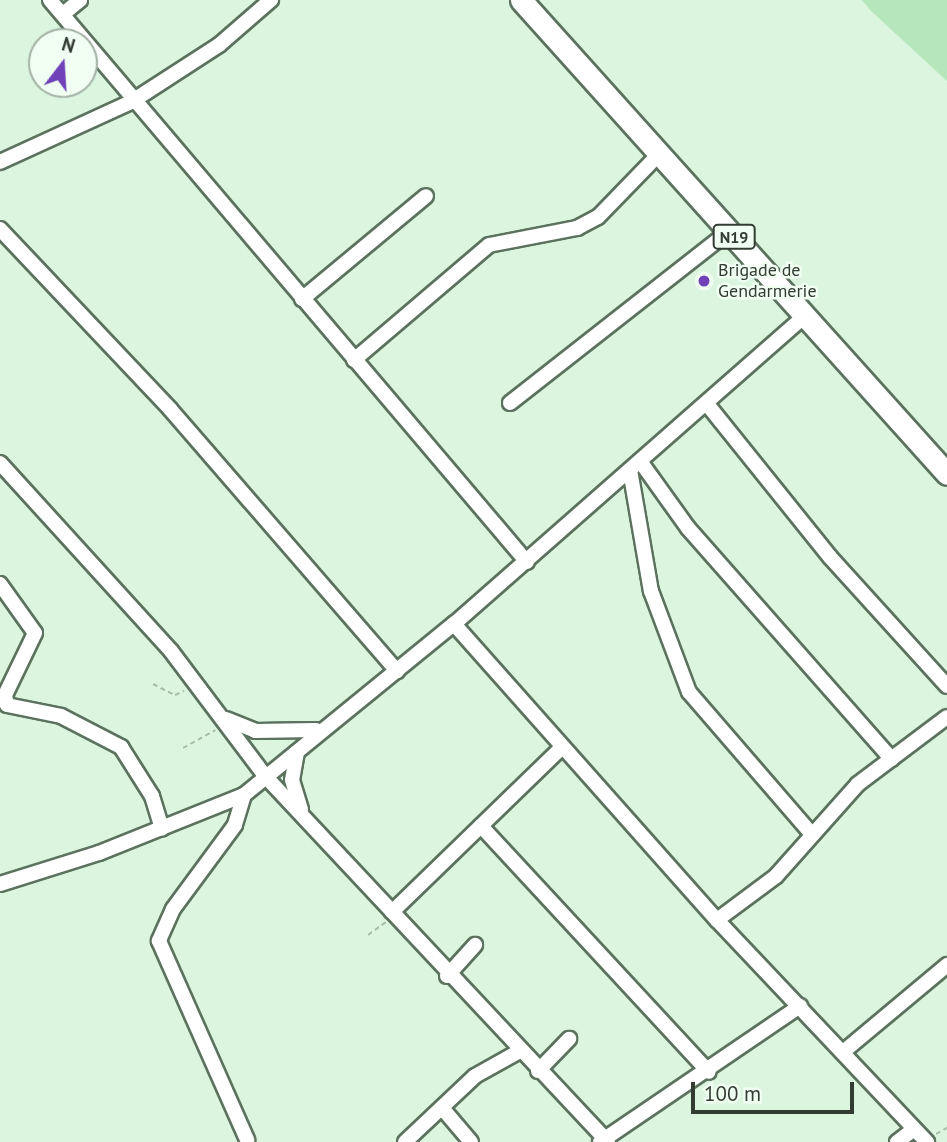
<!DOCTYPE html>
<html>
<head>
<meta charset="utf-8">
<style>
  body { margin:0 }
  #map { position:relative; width:947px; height:1142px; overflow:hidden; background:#dbf5de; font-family:"PT Sans",sans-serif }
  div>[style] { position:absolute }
  .green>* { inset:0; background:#b6e6bb }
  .path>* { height:2px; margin-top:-1px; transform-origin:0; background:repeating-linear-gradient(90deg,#a7bca9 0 5px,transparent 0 8.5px) }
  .roads { filter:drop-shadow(2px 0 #5b725e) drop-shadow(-2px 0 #5b725e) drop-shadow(0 2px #5b725e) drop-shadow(0 -2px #5b725e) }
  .minor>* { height:14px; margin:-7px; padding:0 7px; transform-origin:7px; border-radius:7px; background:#fff }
  .highway>* { height:21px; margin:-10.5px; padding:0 10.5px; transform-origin:10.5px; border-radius:10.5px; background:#fff }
  .dots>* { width:19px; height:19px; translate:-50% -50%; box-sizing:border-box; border:4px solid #f0fff1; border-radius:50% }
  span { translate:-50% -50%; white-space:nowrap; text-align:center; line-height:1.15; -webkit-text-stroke:5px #f0fff1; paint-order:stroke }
  .shield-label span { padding:2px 5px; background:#f0fff1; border:2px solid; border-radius:5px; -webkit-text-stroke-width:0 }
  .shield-label { font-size:16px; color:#323c33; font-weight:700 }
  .poi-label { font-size:18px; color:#323c33 }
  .left { translate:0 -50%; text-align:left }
  .north { position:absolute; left:28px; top:28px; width:70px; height:70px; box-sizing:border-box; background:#f0fff1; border:2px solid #a4b1a5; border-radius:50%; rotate:17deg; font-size:19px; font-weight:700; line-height:28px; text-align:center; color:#323c33 }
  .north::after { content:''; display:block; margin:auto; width:24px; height:32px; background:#7041b9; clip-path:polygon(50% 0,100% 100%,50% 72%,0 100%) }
  .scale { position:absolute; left:691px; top:1082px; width:163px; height:32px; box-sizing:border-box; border:4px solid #323c33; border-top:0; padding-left:9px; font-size:21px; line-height:24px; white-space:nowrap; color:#323c33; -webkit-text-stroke:5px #f0fff1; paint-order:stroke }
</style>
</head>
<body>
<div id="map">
  <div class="green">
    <i style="clip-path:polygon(862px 0,947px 0,947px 81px,870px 10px)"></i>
  </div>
  <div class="path">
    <i style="left:153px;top:684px;width:25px;rotate:27deg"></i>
    <i style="left:175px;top:695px;width:10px;rotate:-24deg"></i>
    <i style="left:183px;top:748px;width:37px;rotate:-29deg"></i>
    <i style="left:368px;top:935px;width:22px;rotate:-36deg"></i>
    <i style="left:936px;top:1134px;width:13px;rotate:-29deg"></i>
  </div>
  <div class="roads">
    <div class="minor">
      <i style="left:50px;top:0;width:737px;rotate:49.68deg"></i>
      <i style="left:63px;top:14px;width:22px;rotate:-39deg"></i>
      <i style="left:0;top:162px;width:144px;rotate:-24.6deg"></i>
      <i style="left:131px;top:102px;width:105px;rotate:-32.9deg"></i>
      <i style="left:219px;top:45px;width:69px;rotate:-40.9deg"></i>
      <i style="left:0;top:229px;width:248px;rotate:46.6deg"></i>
      <i style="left:170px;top:409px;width:347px;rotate:49.1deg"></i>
      <i style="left:302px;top:299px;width:161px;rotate:-39.7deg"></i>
      <i style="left:354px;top:360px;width:177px;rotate:-40.4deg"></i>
      <i style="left:489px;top:245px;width:90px;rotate:-10.9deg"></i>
      <i style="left:577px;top:228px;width:24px;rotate:-28deg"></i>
      <i style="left:598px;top:217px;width:89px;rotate:-45.9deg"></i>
      <i style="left:510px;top:403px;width:278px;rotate:-38.1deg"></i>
      <i style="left:707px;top:404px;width:196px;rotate:51.2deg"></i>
      <i style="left:830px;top:557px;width:174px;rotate:47.8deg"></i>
      <i style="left:640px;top:461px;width:82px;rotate:54.4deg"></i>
      <i style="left:688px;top:528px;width:308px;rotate:48.6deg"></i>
      <i style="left:0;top:463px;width:254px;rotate:47.7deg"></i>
      <i style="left:171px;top:651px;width:158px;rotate:53deg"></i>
      <i style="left:266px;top:777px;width:500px;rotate:46.86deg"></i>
      <i style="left:630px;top:470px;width:123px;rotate:80.2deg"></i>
      <i style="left:651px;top:591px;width:108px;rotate:69.4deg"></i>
      <i style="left:689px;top:692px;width:185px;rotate:49.2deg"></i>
      <i style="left:0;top:584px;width:60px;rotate:54.5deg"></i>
      <i style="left:35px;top:633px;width:69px;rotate:115.8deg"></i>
      <i style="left:5px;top:695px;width:10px;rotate:79deg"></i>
      <i style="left:7px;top:705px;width:55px;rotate:11.5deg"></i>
      <i style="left:61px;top:716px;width:68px;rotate:27.3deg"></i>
      <i style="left:121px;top:747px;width:58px;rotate:57.7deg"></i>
      <i style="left:152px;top:796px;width:34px;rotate:73deg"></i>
      <i style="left:454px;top:624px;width:396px;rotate:48.4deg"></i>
      <i style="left:717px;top:920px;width:306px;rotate:46.6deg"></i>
      <i style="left:226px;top:719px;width:31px;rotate:22deg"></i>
      <i style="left:255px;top:731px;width:61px;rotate:-0.9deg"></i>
      <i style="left:297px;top:752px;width:28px;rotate:100deg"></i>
      <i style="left:292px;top:780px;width:31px;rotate:73deg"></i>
      <i style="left:244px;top:795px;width:31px;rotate:107deg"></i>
      <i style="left:235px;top:825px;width:104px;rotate:126.4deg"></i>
      <i style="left:173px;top:909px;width:35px;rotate:114deg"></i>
      <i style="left:159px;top:941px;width:218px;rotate:66.1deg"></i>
      <i style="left:481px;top:826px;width:335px;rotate:47.2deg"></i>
      <i style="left:0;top:884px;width:104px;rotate:-17.4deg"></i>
      <i style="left:99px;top:853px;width:156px;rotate:-21.8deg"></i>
      <i style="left:244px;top:795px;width:271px;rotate:-39.2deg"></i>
      <i style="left:454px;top:624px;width:466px;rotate:-41.3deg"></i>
      <i style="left:392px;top:912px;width:237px;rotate:-44.1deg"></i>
      <i style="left:717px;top:920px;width:74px;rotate:-36.7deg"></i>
      <i style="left:776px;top:876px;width:123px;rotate:-48.3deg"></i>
      <i style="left:858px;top:784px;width:111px;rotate:-37deg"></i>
      <i style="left:447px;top:976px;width:42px;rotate:-47.9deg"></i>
      <i style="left:843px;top:1052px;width:136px;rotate:-39.9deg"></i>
      <i style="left:538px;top:1071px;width:45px;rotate:-45.9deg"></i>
      <i style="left:443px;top:1109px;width:43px;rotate:49.7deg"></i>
      <i style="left:405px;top:1142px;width:96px;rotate:-43.3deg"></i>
      <i style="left:475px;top:1076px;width:51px;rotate:-29.1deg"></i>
      <i style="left:600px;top:1142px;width:242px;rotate:-34.2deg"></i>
      <i style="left:897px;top:1142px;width:21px;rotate:-37deg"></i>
    </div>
    <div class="highway">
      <i style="left:521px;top:0;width:637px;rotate:48.05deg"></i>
    </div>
  </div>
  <div class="dots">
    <i style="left:704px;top:281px;background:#7041b9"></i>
  </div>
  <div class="shield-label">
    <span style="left:734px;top:237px">N19</span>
  </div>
  <div class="poi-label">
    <span class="left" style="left:718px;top:281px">Brigade de<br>Gendarmerie</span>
  </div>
  <div class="north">N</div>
  <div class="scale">100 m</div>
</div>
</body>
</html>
